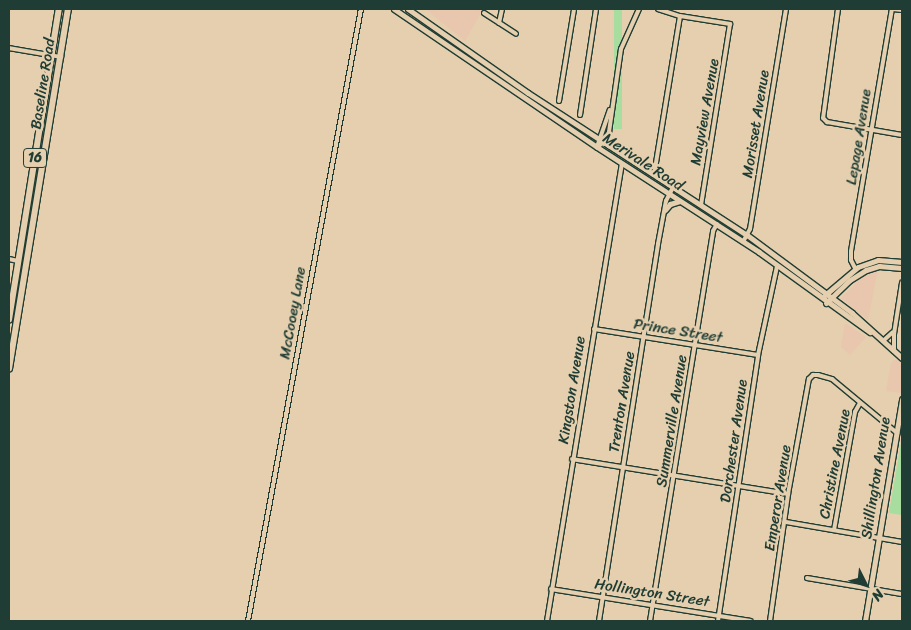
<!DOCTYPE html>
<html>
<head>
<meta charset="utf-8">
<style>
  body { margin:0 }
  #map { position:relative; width:911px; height:630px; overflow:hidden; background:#e5cfae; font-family:Sriracha,sans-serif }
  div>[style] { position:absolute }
  .built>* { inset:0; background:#e8c7ae }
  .green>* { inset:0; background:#a7dd9f; transform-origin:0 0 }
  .roads { filter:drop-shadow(1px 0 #1f3d34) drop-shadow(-1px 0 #1f3d34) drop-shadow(0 1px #1f3d34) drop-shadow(0 -1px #1f3d34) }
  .street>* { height:4px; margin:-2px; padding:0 2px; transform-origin:2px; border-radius:2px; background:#e5cfae }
  .secondary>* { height:5px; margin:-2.5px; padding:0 2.5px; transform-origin:2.5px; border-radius:2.5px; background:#e5cfae }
  .primary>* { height:5.5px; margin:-2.75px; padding:0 2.75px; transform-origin:2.75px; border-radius:2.75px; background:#e5cfae }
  span { translate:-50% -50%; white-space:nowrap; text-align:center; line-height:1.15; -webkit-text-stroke:5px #e5cfae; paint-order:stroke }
  .shield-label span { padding:1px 4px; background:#e5cfae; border:1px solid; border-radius:4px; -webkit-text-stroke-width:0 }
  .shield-label { font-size:14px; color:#1f3d34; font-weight:700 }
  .street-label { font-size:15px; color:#1f3d34 }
  .frame { position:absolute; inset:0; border:10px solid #1f3d34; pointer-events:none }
  .north { position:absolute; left:841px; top:560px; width:50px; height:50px; -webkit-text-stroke:4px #e5cfae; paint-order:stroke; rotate:131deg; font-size:14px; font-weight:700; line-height:20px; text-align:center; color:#1f3d34 }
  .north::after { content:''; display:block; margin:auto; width:18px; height:22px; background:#1f3d34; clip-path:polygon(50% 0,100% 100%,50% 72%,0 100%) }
</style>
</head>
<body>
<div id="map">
  <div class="built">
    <i style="clip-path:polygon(425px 9px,483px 9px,465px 41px)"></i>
    <i style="clip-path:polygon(878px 269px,868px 320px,841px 298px,864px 275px)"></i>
    <i style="clip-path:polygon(845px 323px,866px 337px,850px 355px,841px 347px)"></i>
    <i style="clip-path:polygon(902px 359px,902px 393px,886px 391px,891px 364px,894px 360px)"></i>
  </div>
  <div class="green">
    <i style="left:614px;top:9px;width:8px;height:120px"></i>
    <i style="clip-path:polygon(902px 437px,902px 515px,889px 513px)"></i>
  </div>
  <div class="roads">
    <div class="street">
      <i style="left:658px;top:9px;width:23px;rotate:18deg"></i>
      <i style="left:680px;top:16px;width:51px;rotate:9.1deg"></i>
      <i style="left:730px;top:24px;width:183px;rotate:99.1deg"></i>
      <i style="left:838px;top:9px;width:110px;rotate:97.8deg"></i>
      <i style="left:823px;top:118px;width:6px;rotate:45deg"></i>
      <i style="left:827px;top:122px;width:76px;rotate:9.8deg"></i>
      <i style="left:893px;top:9px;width:9px;rotate:6deg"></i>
      <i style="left:484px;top:13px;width:38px;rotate:33deg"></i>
      <i style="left:499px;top:23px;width:14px;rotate:-78deg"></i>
      <i style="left:9px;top:48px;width:53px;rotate:9.8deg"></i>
      <i style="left:559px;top:101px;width:93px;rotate:-80.7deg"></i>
      <i style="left:580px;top:115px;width:107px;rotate:-81.4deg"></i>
      <i style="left:597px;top:147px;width:7px;rotate:-34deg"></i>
      <i style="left:603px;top:143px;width:13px;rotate:-61deg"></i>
      <i style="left:609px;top:132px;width:84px;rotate:-81.8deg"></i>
      <i style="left:621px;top:49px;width:44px;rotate:-65.8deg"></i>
      <i style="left:597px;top:147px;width:39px;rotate:-71deg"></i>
      <i style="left:654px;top:175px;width:161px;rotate:-80.7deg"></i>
      <i style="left:743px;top:242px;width:15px;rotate:-62deg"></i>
      <i style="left:750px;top:229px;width:223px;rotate:-80.7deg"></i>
      <i style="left:9px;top:259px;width:9px;rotate:13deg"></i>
      <i style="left:855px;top:268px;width:9px;rotate:-117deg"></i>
      <i style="left:851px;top:260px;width:9px;rotate:-90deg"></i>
      <i style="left:851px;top:251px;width:245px;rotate:-80.4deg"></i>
      <i style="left:594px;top:329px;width:166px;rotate:9deg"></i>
      <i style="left:883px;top:341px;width:13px;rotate:-42deg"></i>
      <i style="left:894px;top:351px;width:17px;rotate:-90deg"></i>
      <i style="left:894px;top:334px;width:52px;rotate:-81.1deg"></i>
      <i style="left:572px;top:459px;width:219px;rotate:9.2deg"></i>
      <i style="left:786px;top:522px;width:118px;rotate:9.8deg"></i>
      <i style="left:834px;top:530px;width:120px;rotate:-79.9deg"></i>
      <i style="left:855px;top:412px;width:10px;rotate:-61deg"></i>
      <i style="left:807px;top:578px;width:96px;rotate:9.6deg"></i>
      <i style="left:551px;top:589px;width:202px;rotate:9.1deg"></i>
      <i style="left:248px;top:621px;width:622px;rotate:-79.54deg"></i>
      <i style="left:547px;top:621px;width:463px;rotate:-80.7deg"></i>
      <i style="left:599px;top:621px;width:382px;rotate:-81.1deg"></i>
      <i style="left:658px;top:244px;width:44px;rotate:-79.5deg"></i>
      <i style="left:666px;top:201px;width:16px;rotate:-63deg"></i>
      <i style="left:650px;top:621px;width:395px;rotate:-80.8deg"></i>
      <i style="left:713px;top:231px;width:8px;rotate:-60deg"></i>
      <i style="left:718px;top:621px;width:269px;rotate:-81.4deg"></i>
      <i style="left:758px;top:355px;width:91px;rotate:-77.9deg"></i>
      <i style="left:770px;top:621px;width:128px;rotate:-81.9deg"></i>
      <i style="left:788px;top:494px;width:117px;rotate:-79.7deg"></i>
      <i style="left:809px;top:379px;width:6px;rotate:-45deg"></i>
      <i style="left:813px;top:375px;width:5px"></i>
      <i style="left:818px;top:375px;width:15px;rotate:16deg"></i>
      <i style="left:832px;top:379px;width:85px;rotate:39.7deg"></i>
    </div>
    <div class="secondary">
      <i style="left:394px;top:9px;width:245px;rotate:34.2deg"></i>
      <i style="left:597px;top:147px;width:193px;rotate:32.9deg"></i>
      <i style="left:759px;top:252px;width:137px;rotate:35.8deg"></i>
      <i style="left:408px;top:9px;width:146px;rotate:35deg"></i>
      <i style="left:528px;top:93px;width:261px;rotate:33deg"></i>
      <i style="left:747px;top:235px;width:131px;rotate:36.6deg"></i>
      <i style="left:852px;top:313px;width:67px;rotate:42deg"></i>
      <i style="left:665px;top:210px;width:8px;rotate:-50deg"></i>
      <i style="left:670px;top:204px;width:10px;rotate:-17deg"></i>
      <i style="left:825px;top:295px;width:43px;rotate:-40.3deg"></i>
      <i style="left:858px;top:267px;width:21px;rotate:-19deg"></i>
      <i style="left:878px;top:260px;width:24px;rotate:5deg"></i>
      <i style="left:826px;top:303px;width:33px;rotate:-44deg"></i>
      <i style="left:850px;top:280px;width:19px;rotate:-32deg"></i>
      <i style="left:866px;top:270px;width:14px;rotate:-17deg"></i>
      <i style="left:879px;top:266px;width:23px;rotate:5deg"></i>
      <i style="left:865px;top:621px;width:225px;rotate:-80.5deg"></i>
    </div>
    <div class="primary">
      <i style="left:9px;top:320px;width:315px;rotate:-80.9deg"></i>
      <i style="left:9px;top:369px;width:365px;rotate:-80.7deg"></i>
    </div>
  </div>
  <div class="shield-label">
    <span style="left:35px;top:158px">16</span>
  </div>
  <div class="street-label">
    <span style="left:43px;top:84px;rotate:-81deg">Baseline Road</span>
    <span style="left:705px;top:112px;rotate:-80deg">Mayview Avenue</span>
    <span style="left:756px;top:124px;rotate:-81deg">Morisset Avenue</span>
    <span style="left:859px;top:137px;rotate:-81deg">Lepage Avenue</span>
    <span style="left:643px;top:162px;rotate:33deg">Merivale Road</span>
    <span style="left:293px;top:313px;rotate:-80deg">McCooey Lane</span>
    <span style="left:678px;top:331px;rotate:9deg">Prince Street</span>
    <span style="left:572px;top:390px;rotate:-81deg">Kingston Avenue</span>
    <span style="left:622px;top:402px;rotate:-81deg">Trenton Avenue</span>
    <span style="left:672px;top:421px;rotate:-81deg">Summerville Avenue</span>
    <span style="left:734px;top:441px;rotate:-82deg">Dorchester Avenue</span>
    <span style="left:835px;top:464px;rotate:-79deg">Christine Avenue</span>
    <span style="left:876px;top:478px;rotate:-81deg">Shillington Avenue</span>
    <span style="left:778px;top:498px;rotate:-81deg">Emperor Avenue</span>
    <span style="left:652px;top:593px;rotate:9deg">Hollington Street</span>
  </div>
  <div class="frame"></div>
  <div class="north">N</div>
</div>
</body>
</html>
